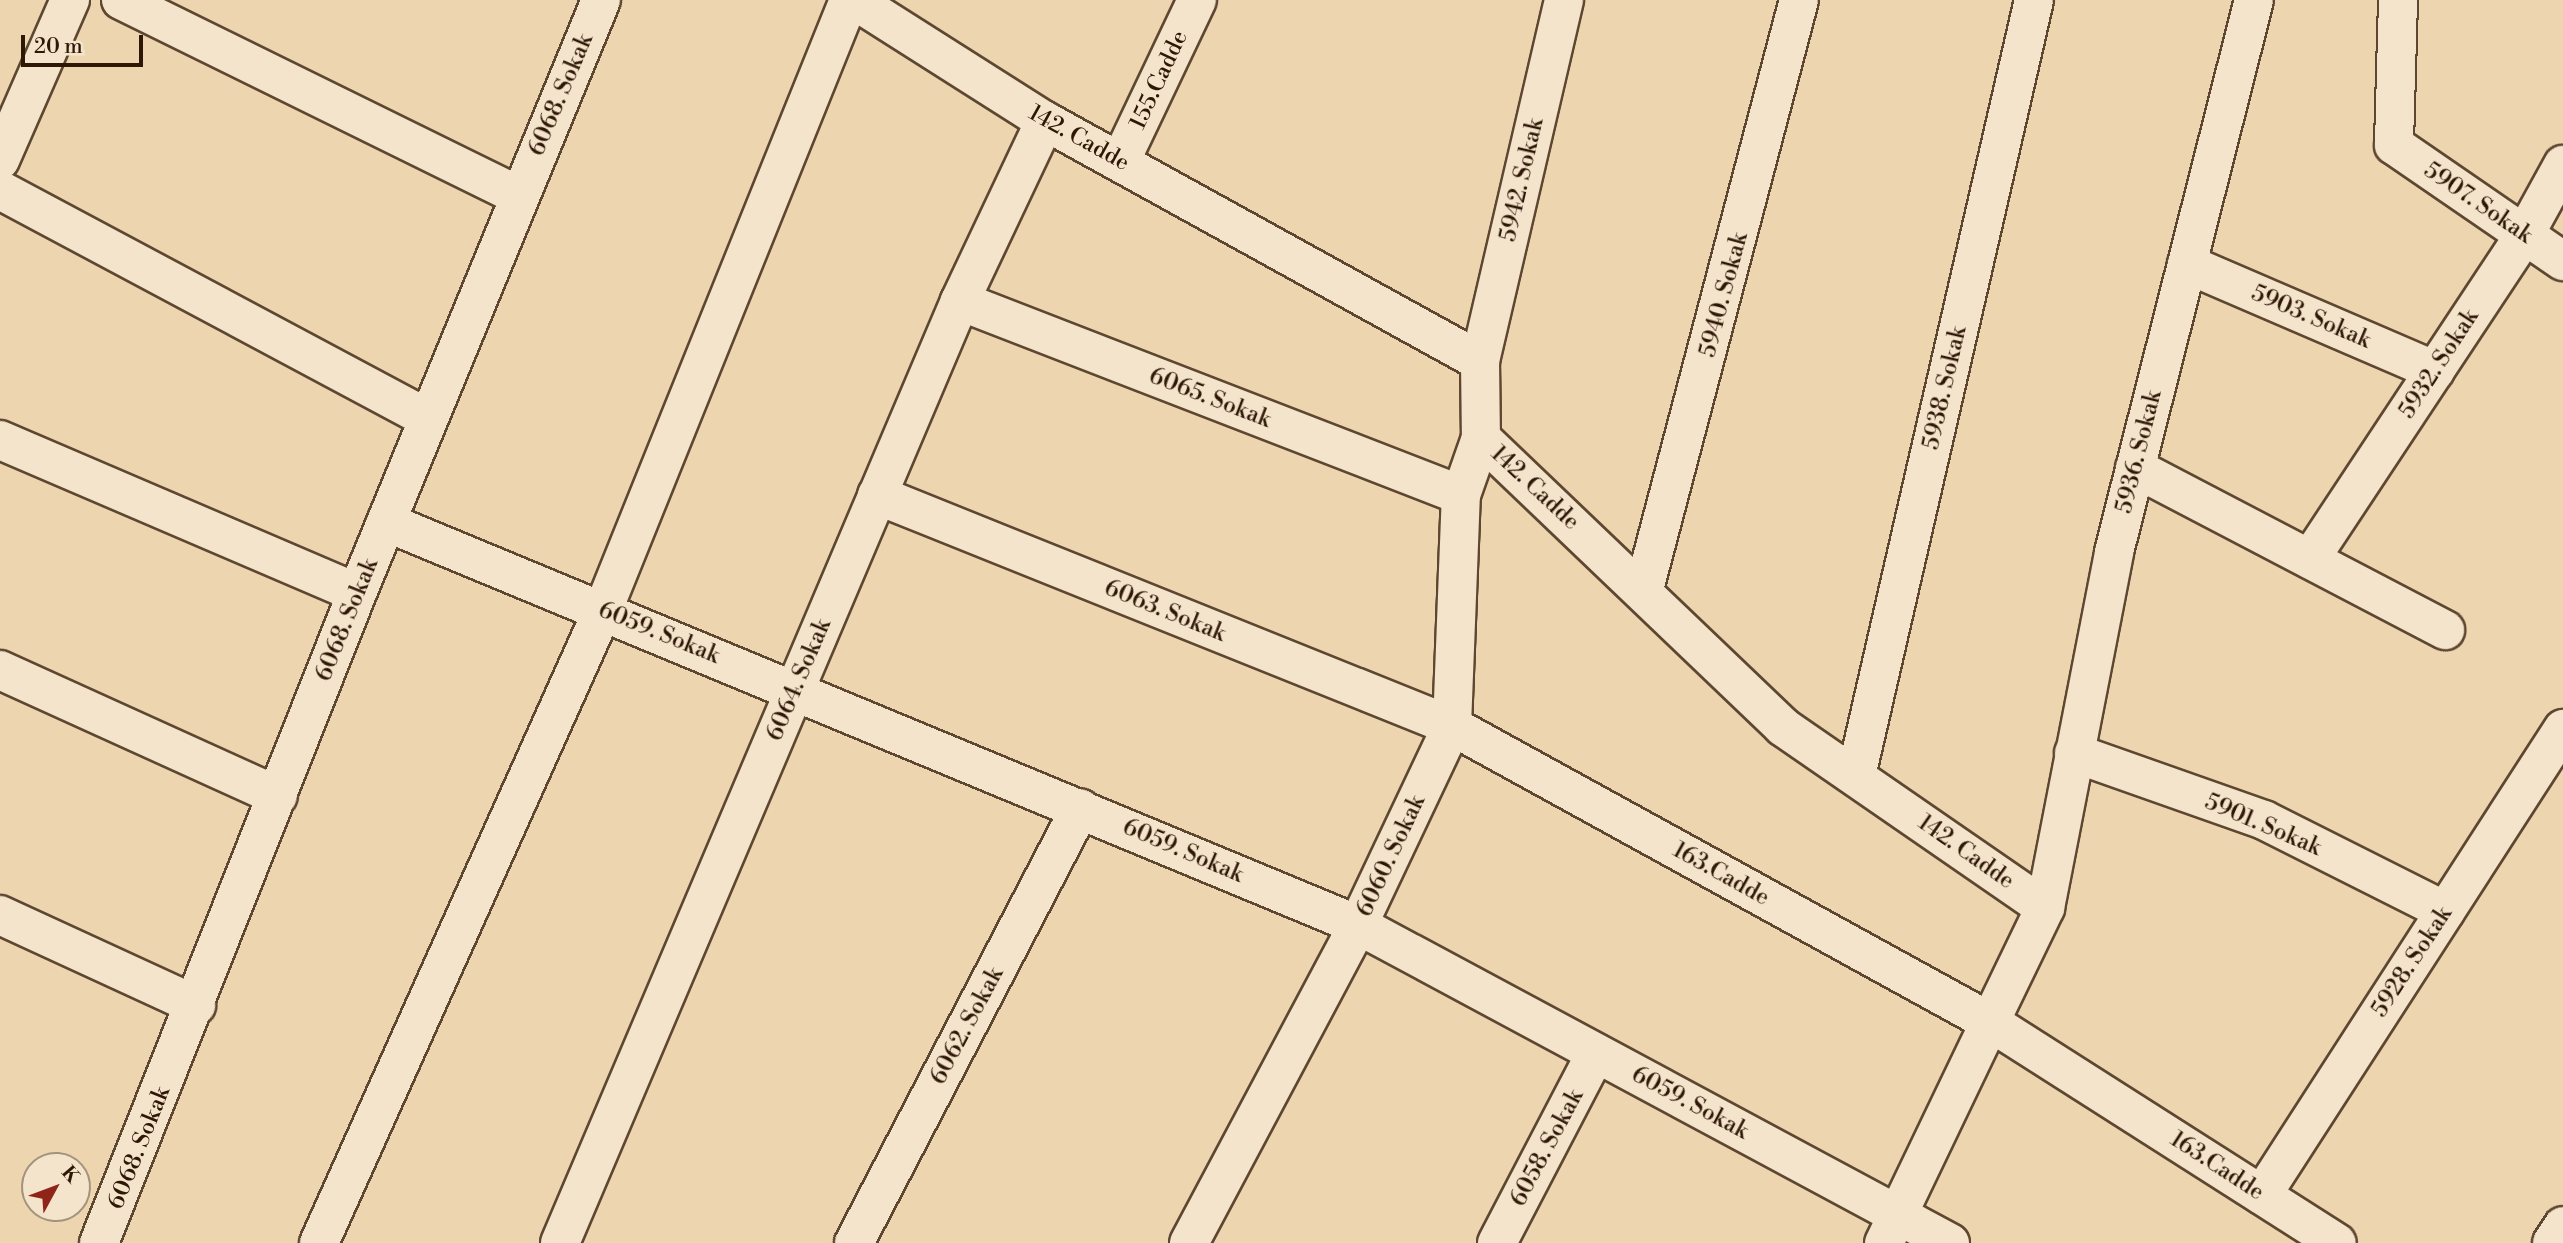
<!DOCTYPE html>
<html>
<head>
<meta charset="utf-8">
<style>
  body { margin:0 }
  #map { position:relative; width:2563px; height:1243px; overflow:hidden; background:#edd6af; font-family:"Libre Bodoni",serif }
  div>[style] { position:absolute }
  .roads { filter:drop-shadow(2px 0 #5e4731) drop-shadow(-2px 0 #5e4731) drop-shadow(0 2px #5e4731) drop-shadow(0 -2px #5e4731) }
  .minor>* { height:38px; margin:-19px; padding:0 19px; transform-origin:19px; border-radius:19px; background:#f3e4cb }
  .tertiary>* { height:38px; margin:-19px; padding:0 19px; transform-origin:19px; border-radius:19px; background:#f3e4cb }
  span { translate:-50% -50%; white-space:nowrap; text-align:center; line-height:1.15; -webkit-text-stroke:5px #f3e4cb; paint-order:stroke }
  .street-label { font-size:23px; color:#2e1707 }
  .north { position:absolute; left:21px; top:1152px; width:70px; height:70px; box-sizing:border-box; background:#f3e4cb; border:2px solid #a4927d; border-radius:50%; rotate:49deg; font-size:19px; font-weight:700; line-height:28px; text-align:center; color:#2e1707 }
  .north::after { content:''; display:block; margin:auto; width:24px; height:32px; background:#8f2418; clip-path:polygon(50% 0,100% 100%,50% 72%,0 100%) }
  .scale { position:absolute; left:21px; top:35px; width:122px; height:32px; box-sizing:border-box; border:4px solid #2e1707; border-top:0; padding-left:9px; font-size:21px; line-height:24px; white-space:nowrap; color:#2e1707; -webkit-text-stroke:5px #f3e4cb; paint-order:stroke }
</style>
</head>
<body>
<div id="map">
  <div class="roads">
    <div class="minor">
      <i style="left:121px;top:0;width:444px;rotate:26.2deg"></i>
      <i style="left:2398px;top:0;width:145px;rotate:91.6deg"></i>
      <i style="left:2394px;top:145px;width:205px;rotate:34.5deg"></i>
      <i style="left:0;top:160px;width:175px;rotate:-66.4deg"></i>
      <i style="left:0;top:190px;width:485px;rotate:28.1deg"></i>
      <i style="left:2187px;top:264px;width:270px;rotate:23.3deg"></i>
      <i style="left:960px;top:301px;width:537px;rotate:21.17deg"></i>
      <i style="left:1480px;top:361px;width:371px;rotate:-76.9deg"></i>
      <i style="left:0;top:440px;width:388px;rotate:23.2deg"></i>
      <i style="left:2135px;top:468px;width:350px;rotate:27.6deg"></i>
      <i style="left:877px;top:495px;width:620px;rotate:21.89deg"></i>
      <i style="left:386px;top:522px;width:1052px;rotate:22.52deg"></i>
      <i style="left:1358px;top:925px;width:672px;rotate:28.24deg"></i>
      <i style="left:2310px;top:559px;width:390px;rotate:-56.5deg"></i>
      <i style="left:2525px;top:234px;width:79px;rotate:-61.2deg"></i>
      <i style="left:1644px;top:589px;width:609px;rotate:-75.26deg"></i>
      <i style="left:0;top:670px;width:305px;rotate:24.4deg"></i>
      <i style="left:2074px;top:753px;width:201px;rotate:19.4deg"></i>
      <i style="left:2264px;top:820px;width:203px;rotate:26.7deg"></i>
      <i style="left:1856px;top:776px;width:796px;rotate:-77.08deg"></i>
      <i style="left:2045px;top:908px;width:363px;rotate:-79deg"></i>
      <i style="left:2114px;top:552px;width:569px;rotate:-75.77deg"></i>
      <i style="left:0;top:915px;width:216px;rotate:24.7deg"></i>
      <i style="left:2262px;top:1195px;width:555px;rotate:-57.14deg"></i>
      <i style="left:99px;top:1243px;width:699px;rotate:-68.35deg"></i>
      <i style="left:357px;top:593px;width:641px;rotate:-67.63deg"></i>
      <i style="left:319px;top:1243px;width:694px;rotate:-65.84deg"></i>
      <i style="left:603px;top:610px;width:658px;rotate:-68.04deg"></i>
      <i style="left:560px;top:1243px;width:1023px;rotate:-66.99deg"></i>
      <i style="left:960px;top:301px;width:199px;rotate:-64.7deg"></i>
      <i style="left:854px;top:1243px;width:490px;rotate:-62.5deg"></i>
      <i style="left:1189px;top:1243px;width:360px;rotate:-62deg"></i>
      <i style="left:1358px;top:925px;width:220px;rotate:-64.7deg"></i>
      <i style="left:1452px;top:726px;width:231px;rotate:-87.8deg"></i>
      <i style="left:1461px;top:495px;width:60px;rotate:-70.7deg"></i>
      <i style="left:1497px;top:1243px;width:214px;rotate:-62.5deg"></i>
      <i style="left:1884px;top:1243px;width:32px;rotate:-64deg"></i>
      <i style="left:2552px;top:1243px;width:20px;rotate:-57deg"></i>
    </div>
    <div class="tertiary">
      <i style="left:854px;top:0;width:226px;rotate:32.4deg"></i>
      <i style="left:1045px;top:121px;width:497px;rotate:28.9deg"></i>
      <i style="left:1480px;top:361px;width:77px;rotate:89.3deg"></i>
      <i style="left:1481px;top:438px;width:418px;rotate:43.7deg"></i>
      <i style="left:1783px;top:727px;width:318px;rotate:34.6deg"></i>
      <i style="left:2045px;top:908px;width:127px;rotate:115.8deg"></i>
      <i style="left:1990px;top:1022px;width:411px;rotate:32.5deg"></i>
      <i style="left:1121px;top:160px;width:177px;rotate:-64.6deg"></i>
      <i style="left:1452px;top:726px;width:614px;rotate:28.82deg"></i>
      <i style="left:1990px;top:1022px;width:213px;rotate:115.6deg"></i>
    </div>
  </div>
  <div class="street-label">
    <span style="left:1159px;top:80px;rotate:-65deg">155.Cadde</span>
    <span style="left:561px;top:95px;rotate:-67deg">6068. Sokak</span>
    <span style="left:1079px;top:138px;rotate:29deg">142. Cadde</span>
    <span style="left:1522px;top:180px;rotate:-77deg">5942. Sokak</span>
    <span style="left:2478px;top:203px;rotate:34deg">5907. Sokak</span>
    <span style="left:1724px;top:295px;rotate:-75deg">5940. Sokak</span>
    <span style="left:2311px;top:317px;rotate:23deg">5903. Sokak</span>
    <span style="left:2439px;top:364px;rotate:-57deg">5932. Sokak</span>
    <span style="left:1945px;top:388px;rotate:-77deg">5938. Sokak</span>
    <span style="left:1210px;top:398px;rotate:21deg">6065. Sokak</span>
    <span style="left:2139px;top:452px;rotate:-76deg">5936. Sokak</span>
    <span style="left:1535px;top:488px;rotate:43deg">142. Cadde</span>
    <span style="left:1165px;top:611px;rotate:22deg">6063. Sokak</span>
    <span style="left:347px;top:620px;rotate:-68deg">6068. Sokak</span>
    <span style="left:659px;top:633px;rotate:22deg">6059. Sokak</span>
    <span style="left:799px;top:680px;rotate:-67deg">6064. Sokak</span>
    <span style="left:2263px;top:825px;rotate:23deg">5901. Sokak</span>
    <span style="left:1183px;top:851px;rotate:23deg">6059. Sokak</span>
    <span style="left:1966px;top:852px;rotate:35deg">142. Cadde</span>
    <span style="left:1391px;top:856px;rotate:-65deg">6060. Sokak</span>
    <span style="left:1721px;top:874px;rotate:29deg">163.Cadde</span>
    <span style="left:2412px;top:962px;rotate:-57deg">5928. Sokak</span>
    <span style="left:967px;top:1026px;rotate:-62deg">6062. Sokak</span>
    <span style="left:1690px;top:1103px;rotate:28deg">6059. Sokak</span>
    <span style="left:139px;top:1148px;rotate:-68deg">6068. Sokak</span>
    <span style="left:1547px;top:1148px;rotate:-62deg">6058. Sokak</span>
    <span style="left:2217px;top:1166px;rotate:33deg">163.Cadde</span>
  </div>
  <div class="north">K</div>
  <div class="scale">20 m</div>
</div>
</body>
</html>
